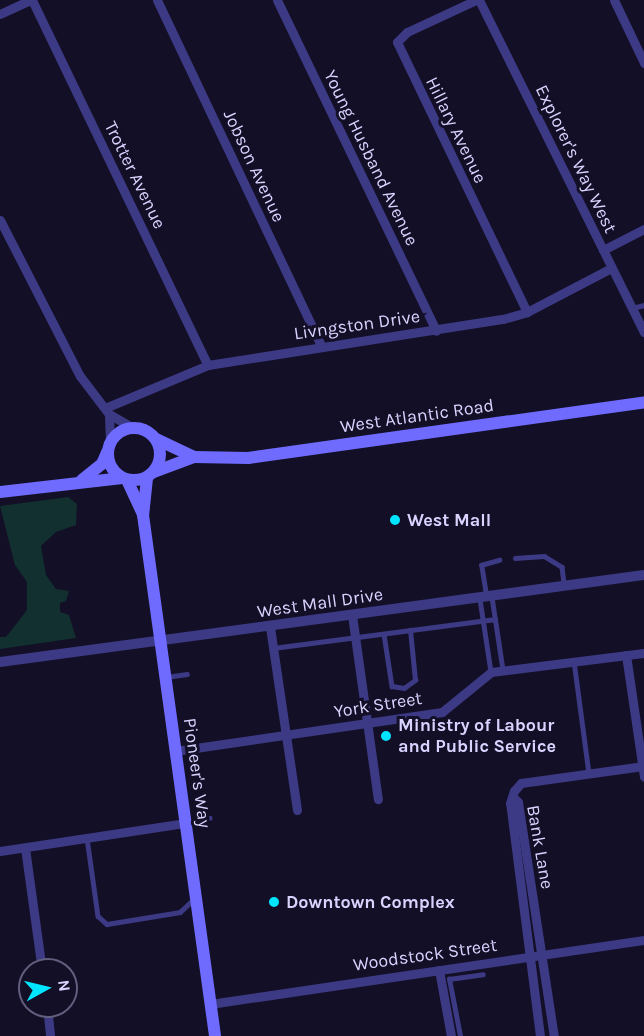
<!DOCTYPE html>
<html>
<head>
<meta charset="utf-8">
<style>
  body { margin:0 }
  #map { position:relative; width:644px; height:1036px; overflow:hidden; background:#130f26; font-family:Karla,sans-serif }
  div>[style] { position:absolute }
  .green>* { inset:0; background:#12302f }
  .service>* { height:4.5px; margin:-2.25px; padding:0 2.25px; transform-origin:2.25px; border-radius:2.25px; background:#3d3a85 }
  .minor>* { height:9px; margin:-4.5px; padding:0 4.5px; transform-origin:4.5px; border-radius:4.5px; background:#3d3a85 }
  .tertiary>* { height:10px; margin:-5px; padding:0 5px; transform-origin:5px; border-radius:5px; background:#3d3a85 }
  .secondary>* { height:12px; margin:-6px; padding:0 6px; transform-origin:6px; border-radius:6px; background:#6f6bff }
  .secondary>.ring { margin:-6px; padding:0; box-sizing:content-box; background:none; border:12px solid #6f6bff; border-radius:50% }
  .dots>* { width:16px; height:16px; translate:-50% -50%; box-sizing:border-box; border:3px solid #130f26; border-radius:50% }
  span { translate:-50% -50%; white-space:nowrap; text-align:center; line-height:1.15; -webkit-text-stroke:6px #130f26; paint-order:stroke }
  .street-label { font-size:18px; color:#d9d4ff }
  .poi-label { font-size:18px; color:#d9d4ff; font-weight:700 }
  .left { translate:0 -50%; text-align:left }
  .north { position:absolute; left:18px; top:958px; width:60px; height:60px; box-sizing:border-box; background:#130f26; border:2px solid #625e7d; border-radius:50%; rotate:82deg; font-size:16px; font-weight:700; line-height:24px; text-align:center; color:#d9d4ff }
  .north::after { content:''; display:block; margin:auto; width:21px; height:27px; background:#00e5ff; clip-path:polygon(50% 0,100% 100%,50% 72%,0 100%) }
</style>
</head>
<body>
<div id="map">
  <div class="green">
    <i style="clip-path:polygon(68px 497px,77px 504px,76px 525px,56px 532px,41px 546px,46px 575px,56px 589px,69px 591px,66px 601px,60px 603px,60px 612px,69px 615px,76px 638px,0 649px,0 637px,6px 637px,27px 610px,27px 582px,15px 565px,0 506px)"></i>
  </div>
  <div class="service">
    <i style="left:632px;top:308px;width:12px;rotate:-14deg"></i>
    <i style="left:515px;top:558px;width:29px;rotate:-4deg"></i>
    <i style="left:544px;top:556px;width:21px;rotate:31deg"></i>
    <i style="left:562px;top:567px;width:17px;rotate:83deg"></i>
    <i style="left:486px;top:595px;width:30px;rotate:-99deg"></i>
    <i style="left:481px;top:565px;width:19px;rotate:-16deg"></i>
    <i style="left:492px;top:597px;width:74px;rotate:81.4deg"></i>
    <i style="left:480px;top:599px;width:74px;rotate:81.4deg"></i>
    <i style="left:384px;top:634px;width:53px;rotate:81.3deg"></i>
    <i style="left:392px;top:686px;width:12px;rotate:9deg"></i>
    <i style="left:404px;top:688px;width:14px;rotate:-36deg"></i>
    <i style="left:415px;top:680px;width:50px;rotate:-95.7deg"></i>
    <i style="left:273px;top:648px;width:224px;rotate:-7.4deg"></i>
    <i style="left:574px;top:661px;width:113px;rotate:82.4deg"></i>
    <i style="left:166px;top:677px;width:21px;rotate:-8deg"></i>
    <i style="left:186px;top:823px;width:24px;rotate:-12deg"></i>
    <i style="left:87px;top:838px;width:79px;rotate:82deg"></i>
    <i style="left:98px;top:916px;width:12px;rotate:42deg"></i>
    <i style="left:107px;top:924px;width:74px;rotate:-9.3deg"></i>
    <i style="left:180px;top:912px;width:19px;rotate:-43deg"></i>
    <i style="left:460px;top:1036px;width:58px;rotate:-100.9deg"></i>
    <i style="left:449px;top:979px;width:34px;rotate:-8deg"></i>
  </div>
  <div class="minor">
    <i style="left:32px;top:0;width:405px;rotate:64.3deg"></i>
    <i style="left:157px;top:0;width:383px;rotate:64.6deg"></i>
    <i style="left:277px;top:0;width:367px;rotate:64.3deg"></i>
    <i style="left:476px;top:0;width:76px;rotate:155.1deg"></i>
    <i style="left:407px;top:32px;width:14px;rotate:135deg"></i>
    <i style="left:397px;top:42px;width:300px;rotate:64.3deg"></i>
    <i style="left:479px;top:0;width:371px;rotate:63.6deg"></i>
    <i style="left:614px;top:0;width:70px;rotate:64.5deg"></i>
    <i style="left:0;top:14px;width:33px;rotate:-25deg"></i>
    <i style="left:0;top:220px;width:175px;rotate:62.9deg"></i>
    <i style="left:80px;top:376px;width:48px;rotate:52.7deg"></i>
    <i style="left:109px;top:414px;width:28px;rotate:30deg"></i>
    <i style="left:603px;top:250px;width:46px;rotate:-27.1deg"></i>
    <i style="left:105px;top:408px;width:112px;rotate:-22.7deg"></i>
    <i style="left:208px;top:365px;width:299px;rotate:-8.9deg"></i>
    <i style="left:503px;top:319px;width:25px;rotate:-16deg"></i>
    <i style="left:527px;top:312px;width:95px;rotate:-27.6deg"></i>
    <i style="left:109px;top:414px;width:29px;rotate:88deg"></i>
    <i style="left:352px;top:615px;width:186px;rotate:82deg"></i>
    <i style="left:270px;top:627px;width:185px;rotate:81.6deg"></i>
    <i style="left:626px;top:655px;width:123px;rotate:81.6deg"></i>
    <i style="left:175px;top:751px;width:270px;rotate:-8.3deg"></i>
    <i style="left:442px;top:712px;width:63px;rotate:-39.2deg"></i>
    <i style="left:491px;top:672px;width:154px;rotate:-7.1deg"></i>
    <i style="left:513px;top:797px;width:7px;rotate:45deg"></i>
    <i style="left:518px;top:802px;width:237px;rotate:81.3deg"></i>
    <i style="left:25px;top:848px;width:123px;rotate:82.1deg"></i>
    <i style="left:0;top:851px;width:188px;rotate:-8.6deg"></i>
    <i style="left:439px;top:970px;width:67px;rotate:79.7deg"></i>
    <i style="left:210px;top:1004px;width:439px;rotate:-8.4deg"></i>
    <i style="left:47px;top:1006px;width:30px;rotate:84deg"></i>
    <i style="left:540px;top:1036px;width:235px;rotate:-97.3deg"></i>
    <i style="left:510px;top:803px;width:13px;rotate:-72deg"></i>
    <i style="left:514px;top:791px;width:11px;rotate:-49deg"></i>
    <i style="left:521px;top:783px;width:124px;rotate:-7.9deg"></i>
  </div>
  <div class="tertiary">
    <i style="left:0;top:662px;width:650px;rotate:-7.69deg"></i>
  </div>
  <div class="secondary">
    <i class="ring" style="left:108px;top:428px;width:40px;height:40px"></i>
    <i style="left:156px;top:439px;width:42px;rotate:25.3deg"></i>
    <i style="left:194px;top:457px;width:54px;rotate:1.1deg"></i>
    <i style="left:248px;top:458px;width:400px;rotate:-8deg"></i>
    <i style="left:154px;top:472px;width:43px;rotate:-20.6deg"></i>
    <i style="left:147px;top:478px;width:37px;rotate:96deg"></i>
    <i style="left:143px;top:515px;width:526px;rotate:82.13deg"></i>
    <i style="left:82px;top:480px;width:26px;rotate:-39deg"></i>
    <i style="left:102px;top:464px;width:13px;rotate:-67deg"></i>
    <i style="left:127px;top:480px;width:38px;rotate:65deg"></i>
    <i style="left:0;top:492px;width:123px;rotate:-6.5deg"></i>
  </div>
  <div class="dots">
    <i style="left:395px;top:520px;background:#00e5ff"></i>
    <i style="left:386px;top:736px;background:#00e5ff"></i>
    <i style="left:274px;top:902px;background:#00e5ff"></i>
  </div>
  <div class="street-label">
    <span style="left:456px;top:130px;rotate:64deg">Hillary Avenue</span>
    <span style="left:371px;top:158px;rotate:64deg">Young Husband Avenue</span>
    <span style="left:576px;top:159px;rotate:64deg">Explorer's Way West</span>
    <span style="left:254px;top:166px;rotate:65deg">Jobson Avenue</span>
    <span style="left:135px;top:175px;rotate:64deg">Trotter Avenue</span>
    <span style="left:357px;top:325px;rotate:-8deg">Livngston Drive</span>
    <span style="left:417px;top:416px;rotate:-8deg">West Atlantic Road</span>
    <span style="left:320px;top:603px;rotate:-8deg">West Mall Drive</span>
    <span style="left:378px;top:705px;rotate:-9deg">York Street</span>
    <span style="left:197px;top:773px;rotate:82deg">Pioneer's Way</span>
    <span style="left:540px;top:847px;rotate:80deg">Bank Lane</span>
    <span style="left:425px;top:955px;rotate:-8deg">Woodstock Street</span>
  </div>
  <div class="poi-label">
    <span class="left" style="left:407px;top:520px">West Mall</span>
    <span class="left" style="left:398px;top:736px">Ministry of Labour<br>and Public Service</span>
    <span class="left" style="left:286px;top:902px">Downtown Complex</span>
  </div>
  <div class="north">N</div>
</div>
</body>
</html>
